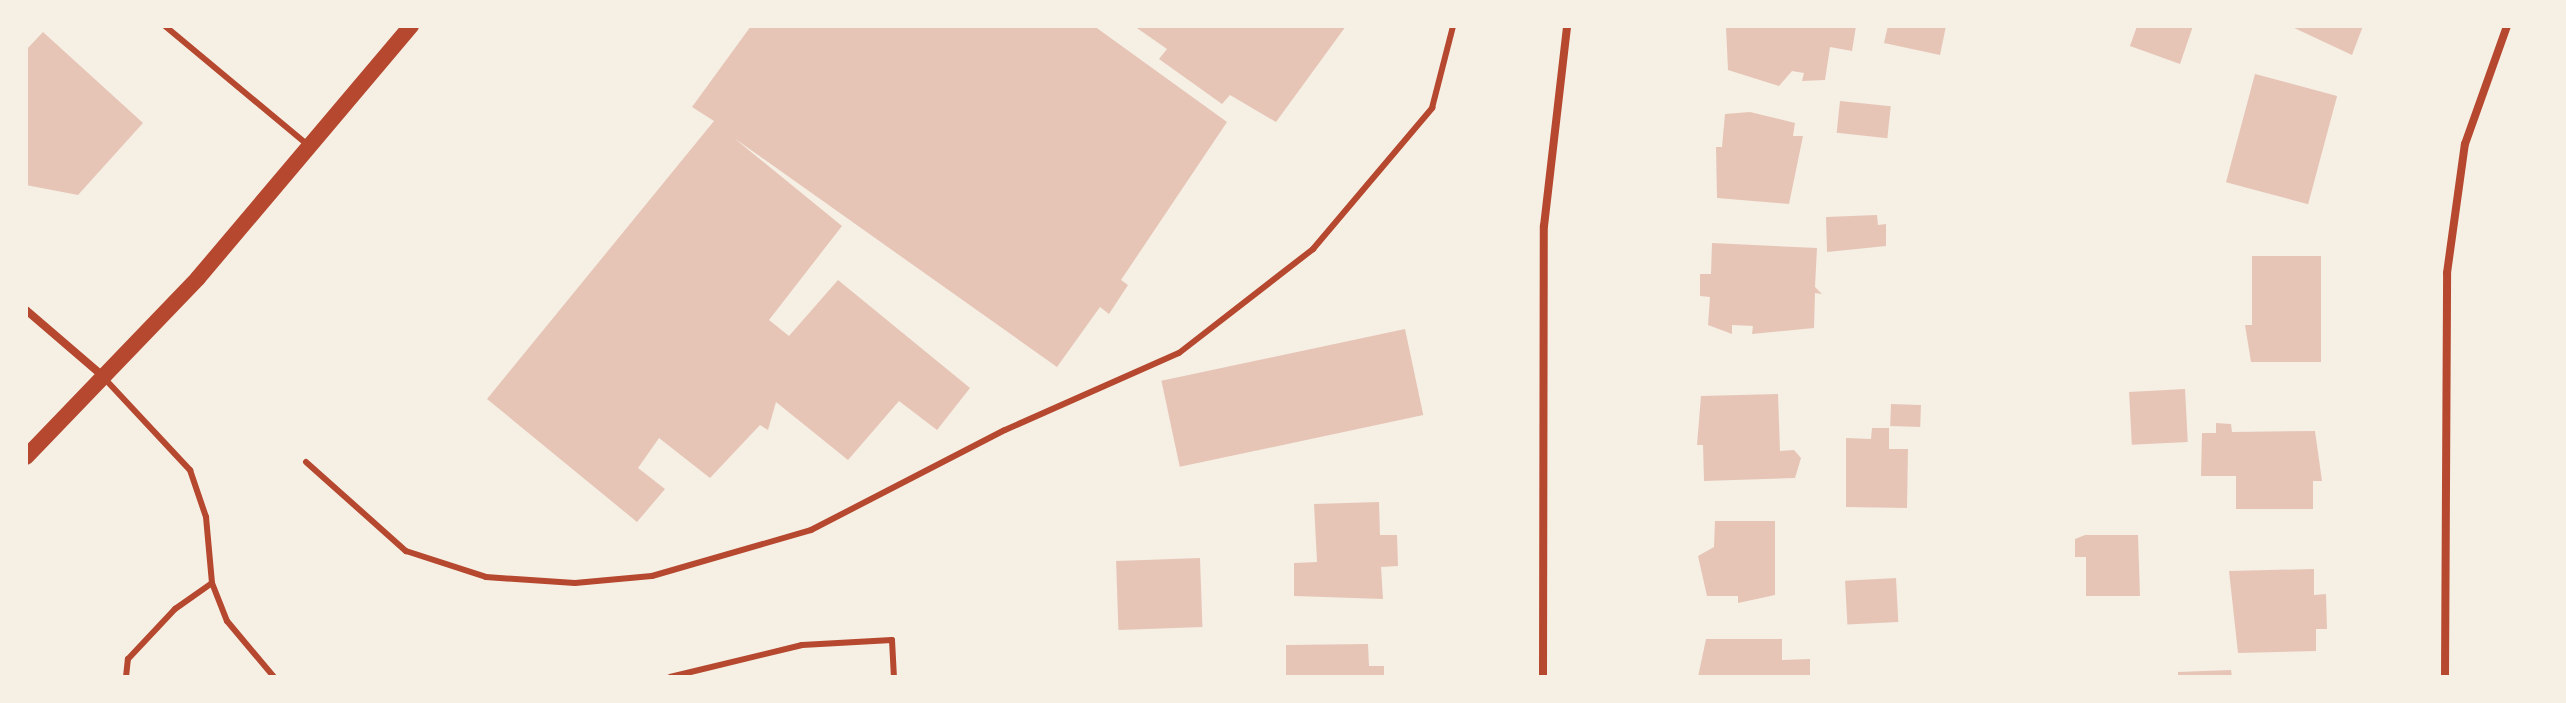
<!DOCTYPE html>
<html>
<head>
<meta charset="utf-8">
<style>
  body { margin:0 }
  #map { position:relative; width:2566px; height:703px; overflow:hidden; background:#f6efe4; font-family:Spectral,serif }
  div>[style] { position:absolute }
  .building>* { inset:0; background:#e6c5b7; transform-origin:0 0 }
  .service>* { height:6px; margin:-3px; padding:0 3px; transform-origin:3px; border-radius:3px; background:#b5482f }
  .minor>* { height:8px; margin:-4px; padding:0 4px; transform-origin:4px; border-radius:4px; background:#b5482f }
  .secondary>* { height:16px; margin:-8px; padding:0 8px; transform-origin:8px; border-radius:8px; background:#b5482f }
  span { translate:-50% -50%; white-space:nowrap; text-align:center; line-height:1.15; -webkit-text-stroke:8px #f6efe4; paint-order:stroke }
  .frame { position:absolute; inset:0; border:28px solid #f6efe4; pointer-events:none }
</style>
</head>
<body>
<div id="map">
  <div class="building">
    <i style="clip-path:polygon(751px 26px,1094px 26px,1227px 122px,1121px 280px,1128px 285px,1109px 314px,1100px 307px,1057px 367px,734px 138px,842px 226px,769px 320px,789px 336px,838px 280px,970px 388px,937px 430px,899px 401px,848px 460px,776px 402px,768px 430px,760px 425px,710px 478px,659px 438px,638px 468px,665px 489px,637px 522px,487px 399px,714px 121px,692px 107px)"></i>
    <i style="clip-path:polygon(1134px 26px,1346px 26px,1276px 122px,1230px 95px,1222px 104px,1159px 59px,1167px 49px)"></i>
    <i style="clip-path:polygon(1856px 26px,1852px 51px,1830px 47px,1825px 80px,1802px 81px,1804px 73px,1792px 71px,1779px 86px,1728px 70px,1726px 27px)"></i>
    <i style="clip-path:polygon(1888px 26px,1946px 26px,1940px 55px,1884px 43px)"></i>
    <i style="clip-path:polygon(2137px 26px,2193px 26px,2180px 64px,2130px 46px)"></i>
    <i style="clip-path:polygon(2290px 26px,2363px 26px,2352px 55px)"></i>
    <i style="clip-path:polygon(43px 32px,143px 123px,78px 195px,26px 185px,26px 50px)"></i>
    <i style="left:2255px;top:74px;width:85px;height:112px;rotate:15deg"></i>
    <i style="left:1840px;top:101px;width:51px;height:32px;rotate:6deg"></i>
    <i style="clip-path:polygon(1750px 112px,1795px 123px,1793px 136px,1803px 136px,1789px 204px,1717px 198px,1716px 147px,1722px 147px,1725px 114px)"></i>
    <i style="clip-path:polygon(1877px 215px,1878px 225px,1886px 224px,1886px 246px,1827px 252px,1826px 217px)"></i>
    <i style="clip-path:polygon(1712px 243px,1817px 248px,1815px 287px,1822px 294px,1815px 293px,1814px 328px,1752px 334px,1753px 326px,1732px 325px,1732px 334px,1708px 325px,1710px 297px,1700px 296px,1700px 274px,1711px 274px)"></i>
    <i style="clip-path:polygon(2252px 256px,2321px 256px,2321px 362px,2251px 362px,2245px 325px,2252px 325px)"></i>
    <i style="left:1405px;top:329px;width:88px;height:249px;rotate:78deg"></i>
    <i style="left:2185px;top:389px;width:53px;height:56px;rotate:87deg"></i>
    <i style="clip-path:polygon(1778px 394px,1780px 451px,1794px 450px,1801px 458px,1795px 478px,1704px 481px,1703px 445px,1697px 445px,1701px 396px)"></i>
    <i style="left:1891px;top:404px;width:30px;height:22px;rotate:2deg"></i>
    <i style="clip-path:polygon(2216px 423px,2231px 424px,2232px 432px,2315px 431px,2322px 481px,2313px 481px,2313px 509px,2236px 509px,2236px 476px,2201px 476px,2202px 433px,2216px 433px)"></i>
    <i style="clip-path:polygon(1872px 428px,1889px 428px,1889px 449px,1908px 449px,1907px 508px,1846px 507px,1846px 438px,1871px 439px)"></i>
    <i style="clip-path:polygon(1379px 502px,1380px 535px,1397px 535px,1398px 566px,1381px 567px,1383px 599px,1294px 596px,1294px 563px,1317px 562px,1314px 504px)"></i>
    <i style="clip-path:polygon(1715px 521px,1775px 521px,1775px 595px,1738px 603px,1738px 596px,1707px 596px,1698px 556px,1714px 547px)"></i>
    <i style="clip-path:polygon(2085px 535px,2138px 535px,2140px 596px,2086px 596px,2086px 557px,2075px 557px,2075px 539px)"></i>
    <i style="left:1200px;top:558px;width:69px;height:84px;rotate:88deg"></i>
    <i style="clip-path:polygon(2314px 569px,2314px 595px,2326px 594px,2327px 629px,2316px 629px,2316px 651px,2238px 653px,2229px 571px)"></i>
    <i style="left:1896px;top:578px;width:44px;height:51px;rotate:87deg"></i>
    <i style="clip-path:polygon(1706px 639px,1782px 639px,1782px 660px,1810px 659px,1810px 677px,1698px 677px)"></i>
    <i style="clip-path:polygon(1368px 644px,1369px 666px,1384px 666px,1384px 677px,1286px 677px,1286px 645px)"></i>
    <i style="clip-path:polygon(2231px 670px,2232px 677px,2178px 677px,2178px 672px)"></i>
  </div>
  <div class="service">
    <i style="left:165px;top:26px;width:186px;rotate:39.8deg"></i>
    <i style="left:105px;top:379px;width:125px;rotate:47deg"></i>
    <i style="left:190px;top:470px;width:50px;rotate:71.2deg"></i>
    <i style="left:206px;top:517px;width:66px;rotate:84.8deg"></i>
    <i style="left:212px;top:583px;width:41px;rotate:68.5deg"></i>
    <i style="left:227px;top:621px;width:73px;rotate:50deg"></i>
    <i style="left:306px;top:462px;width:134px;rotate:41.7deg"></i>
    <i style="left:406px;top:551px;width:84px;rotate:18deg"></i>
    <i style="left:486px;top:577px;width:89px;rotate:3.9deg"></i>
    <i style="left:575px;top:583px;width:77px;rotate:-5.2deg"></i>
    <i style="left:652px;top:576px;width:166px;rotate:-16.1deg"></i>
    <i style="left:811px;top:530px;width:218px;rotate:-27.3deg"></i>
    <i style="left:1005px;top:430px;width:190px;rotate:-23.9deg"></i>
    <i style="left:1179px;top:353px;width:170px;rotate:-37.8deg"></i>
    <i style="left:1313px;top:249px;width:185px;rotate:-49.8deg"></i>
    <i style="left:1432px;top:108px;width:85px;rotate:-75.6deg"></i>
    <i style="left:126px;top:677px;width:18px;rotate:-84deg"></i>
    <i style="left:128px;top:659px;width:69px;rotate:-46.8deg"></i>
    <i style="left:175px;top:609px;width:45px;rotate:-35.1deg"></i>
    <i style="left:670px;top:677px;width:136px;rotate:-13.6deg"></i>
    <i style="left:802px;top:645px;width:90px;rotate:-3.2deg"></i>
    <i style="left:892px;top:640px;width:37px;rotate:87deg"></i>
  </div>
  <div class="minor">
    <i style="left:26px;top:310px;width:104px;rotate:40.7deg"></i>
    <i style="left:1543px;top:677px;width:451px;rotate:-89.9deg"></i>
    <i style="left:1544px;top:226px;width:201px;rotate:-83.4deg"></i>
    <i style="left:2445px;top:677px;width:404px;rotate:-89.7deg"></i>
    <i style="left:2447px;top:273px;width:130px;rotate:-82.1deg"></i>
    <i style="left:2465px;top:144px;width:125px;rotate:-70.4deg"></i>
  </div>
  <div class="secondary">
    <i style="left:26px;top:457px;width:248px;rotate:-46.1deg"></i>
    <i style="left:198px;top:278px;width:330px;rotate:-49.8deg"></i>
  </div>
  <div class="frame"></div>
</div>
</body>
</html>
